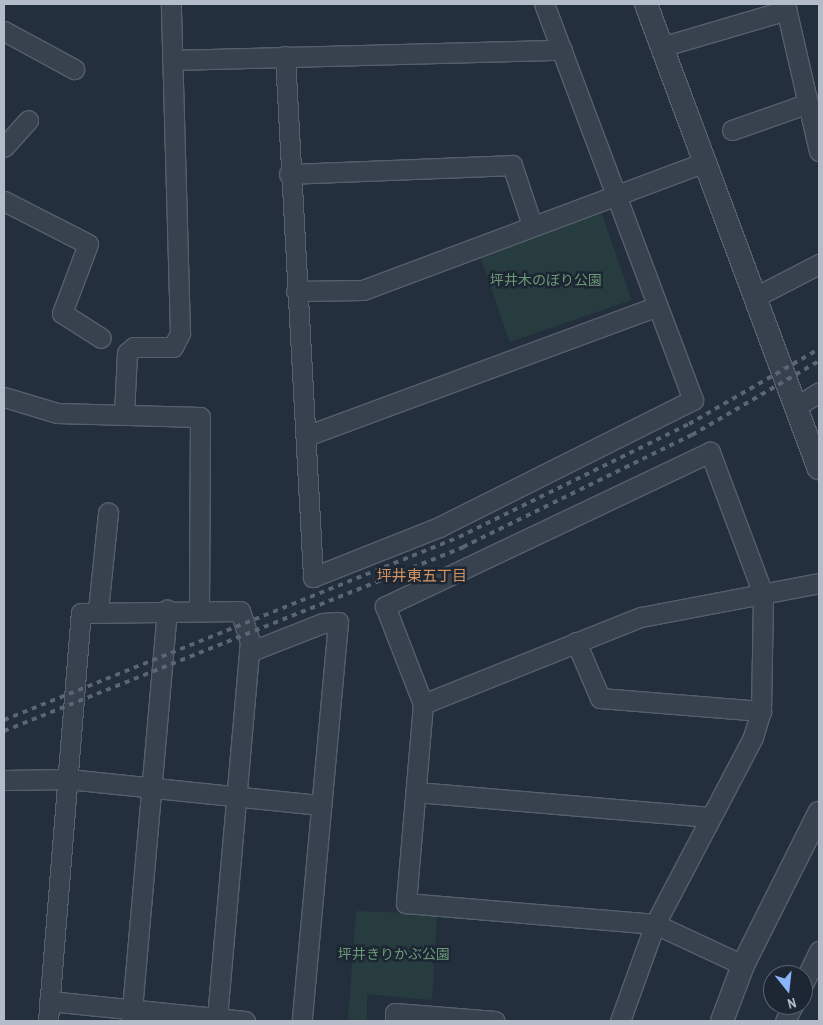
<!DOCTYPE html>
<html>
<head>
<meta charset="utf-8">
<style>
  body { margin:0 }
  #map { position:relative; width:823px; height:1025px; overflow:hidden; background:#242f3e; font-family:"Archivo Narrow","Noto Sans JP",sans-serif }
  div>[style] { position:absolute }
  .green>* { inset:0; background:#263c3f; transform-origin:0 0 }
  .roads { filter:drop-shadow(1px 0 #565f6c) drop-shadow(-1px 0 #565f6c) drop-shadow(0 1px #565f6c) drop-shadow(0 -1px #565f6c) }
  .minor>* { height:19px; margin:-9.5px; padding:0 9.5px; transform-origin:9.5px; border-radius:9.5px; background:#38414e }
  .tertiary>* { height:22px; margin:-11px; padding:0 11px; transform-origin:11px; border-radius:11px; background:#38414e }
  .rail>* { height:4px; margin-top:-2px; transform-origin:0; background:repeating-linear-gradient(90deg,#5a6575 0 5px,transparent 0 10px) }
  span { translate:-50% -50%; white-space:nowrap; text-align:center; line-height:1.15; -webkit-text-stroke:5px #1d2633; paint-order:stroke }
  .park-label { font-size:14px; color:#6b9a76 }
  .neighbourhood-label { font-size:15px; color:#d59563 }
  .frame { position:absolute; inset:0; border:5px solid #b4bcc9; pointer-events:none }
  .north { position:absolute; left:763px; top:965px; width:50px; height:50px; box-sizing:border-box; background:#1d2633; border:1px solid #59626f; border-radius:50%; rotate:164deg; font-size:14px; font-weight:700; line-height:20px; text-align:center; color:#b4bcc9 }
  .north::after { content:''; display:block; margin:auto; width:18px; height:22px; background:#8ab4f8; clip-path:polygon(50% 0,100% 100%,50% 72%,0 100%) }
</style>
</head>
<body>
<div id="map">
  <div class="green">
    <i style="left:601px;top:211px;width:94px;height:129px;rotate:71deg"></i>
    <i style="clip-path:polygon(356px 911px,437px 914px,432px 1000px,367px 994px,367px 1021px,348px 1021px)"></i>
  </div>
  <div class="roads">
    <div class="minor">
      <i style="left:785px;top:4px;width:151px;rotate:77deg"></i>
      <i style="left:4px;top:31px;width:80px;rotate:28.5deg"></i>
      <i style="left:661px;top:47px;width:131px;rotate:-16.4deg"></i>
      <i style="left:285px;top:56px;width:522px;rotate:86.92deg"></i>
      <i style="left:313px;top:577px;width:136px;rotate:-21.6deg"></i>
      <i style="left:439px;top:527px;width:284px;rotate:-26.6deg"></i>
      <i style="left:693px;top:400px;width:423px;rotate:-110.6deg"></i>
      <i style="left:172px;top:60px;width:390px;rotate:-1.5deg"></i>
      <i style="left:732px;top:130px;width:78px;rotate:-19.4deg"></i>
      <i style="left:4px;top:147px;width:36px;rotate:-48deg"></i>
      <i style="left:289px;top:174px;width:223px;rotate:-2.3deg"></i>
      <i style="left:512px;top:165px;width:63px;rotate:71.6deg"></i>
      <i style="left:4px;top:201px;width:94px;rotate:27.1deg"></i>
      <i style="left:88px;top:244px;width:74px;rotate:110.6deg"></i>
      <i style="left:62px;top:313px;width:46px;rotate:32.7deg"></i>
      <i style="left:296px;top:291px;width:67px;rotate:-0.9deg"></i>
      <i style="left:363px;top:290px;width:365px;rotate:-20.5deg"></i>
      <i style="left:757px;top:296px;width:70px;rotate:-27.3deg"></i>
      <i style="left:4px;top:397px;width:55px;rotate:16.8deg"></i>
      <i style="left:57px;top:413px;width:143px;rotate:1.6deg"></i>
      <i style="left:200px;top:417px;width:193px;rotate:90.3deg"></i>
      <i style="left:797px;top:406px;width:26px;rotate:-32deg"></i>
      <i style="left:124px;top:414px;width:61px;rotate:-87.2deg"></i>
      <i style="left:127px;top:353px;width:9px;rotate:-41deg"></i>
      <i style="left:134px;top:347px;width:39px"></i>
      <i style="left:173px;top:347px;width:16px;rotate:-63deg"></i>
      <i style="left:180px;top:333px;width:329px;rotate:-91.6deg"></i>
      <i style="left:306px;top:436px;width:371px;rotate:-20.3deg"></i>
      <i style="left:98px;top:610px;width:98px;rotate:-84.1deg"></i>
      <i style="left:576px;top:642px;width:61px;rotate:66.8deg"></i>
      <i style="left:600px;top:698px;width:162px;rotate:4.6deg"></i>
      <i style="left:249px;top:652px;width:79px;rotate:-21.4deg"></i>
      <i style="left:323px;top:623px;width:15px;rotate:-4deg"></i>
      <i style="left:338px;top:622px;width:401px;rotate:95.2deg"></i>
      <i style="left:423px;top:704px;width:235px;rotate:-21.8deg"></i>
      <i style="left:641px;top:617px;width:181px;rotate:-10.8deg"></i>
      <i style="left:4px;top:780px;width:64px;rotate:-0.9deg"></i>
      <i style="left:68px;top:779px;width:254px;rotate:5.9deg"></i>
      <i style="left:417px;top:792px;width:293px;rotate:4.9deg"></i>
      <i style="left:803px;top:984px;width:37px;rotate:-64deg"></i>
      <i style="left:49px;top:1001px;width:197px;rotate:5.8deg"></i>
      <i style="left:48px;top:1021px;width:409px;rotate:-85.4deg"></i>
      <i style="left:81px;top:613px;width:159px;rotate:-0.7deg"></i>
      <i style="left:240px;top:611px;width:32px;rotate:72deg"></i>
      <i style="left:250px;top:641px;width:381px;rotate:95deg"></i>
      <i style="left:131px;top:1021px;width:413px;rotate:-85deg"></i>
      <i style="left:395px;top:1021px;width:8px;rotate:-90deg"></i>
      <i style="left:395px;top:1013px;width:100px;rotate:4.6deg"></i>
      <i style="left:620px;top:1021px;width:103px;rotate:-70.2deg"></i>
      <i style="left:655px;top:924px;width:211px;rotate:-62.3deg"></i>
      <i style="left:753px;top:737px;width:27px;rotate:-73deg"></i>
      <i style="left:761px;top:711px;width:117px;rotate:-89deg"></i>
      <i style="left:763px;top:594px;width:152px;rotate:-110.5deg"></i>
      <i style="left:710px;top:452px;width:360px;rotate:154.6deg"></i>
      <i style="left:385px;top:606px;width:105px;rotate:68.8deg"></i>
      <i style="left:423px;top:704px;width:200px;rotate:94.9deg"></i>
      <i style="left:406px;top:903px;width:250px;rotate:4.8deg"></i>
      <i style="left:655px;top:924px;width:97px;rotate:25deg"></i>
      <i style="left:785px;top:1021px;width:18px;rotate:-63deg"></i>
    </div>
    <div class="tertiary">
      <i style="left:646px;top:4px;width:495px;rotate:69.6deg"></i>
      <i style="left:722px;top:1021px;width:60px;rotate:-69.4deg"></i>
      <i style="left:743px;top:965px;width:170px;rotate:-63.4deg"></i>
    </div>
  </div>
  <div class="rail">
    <i style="left:4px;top:720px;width:490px;rotate:-21.9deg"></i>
    <i style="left:459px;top:537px;width:256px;rotate:-26.2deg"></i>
    <i style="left:689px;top:424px;width:150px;rotate:-30deg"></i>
    <i style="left:4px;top:731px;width:495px;rotate:-21.8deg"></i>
    <i style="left:463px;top:547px;width:255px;rotate:-26.1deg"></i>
    <i style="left:692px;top:435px;width:147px;rotate:-30.2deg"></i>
  </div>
  <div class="park-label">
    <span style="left:546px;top:280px">坪井木のぼり公園</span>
    <span style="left:394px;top:954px">坪井きりかぶ公園</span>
  </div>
  <div class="neighbourhood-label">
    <span style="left:422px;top:576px">坪井東五丁目</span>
  </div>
  <div class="frame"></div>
  <div class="north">N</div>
</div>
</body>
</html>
